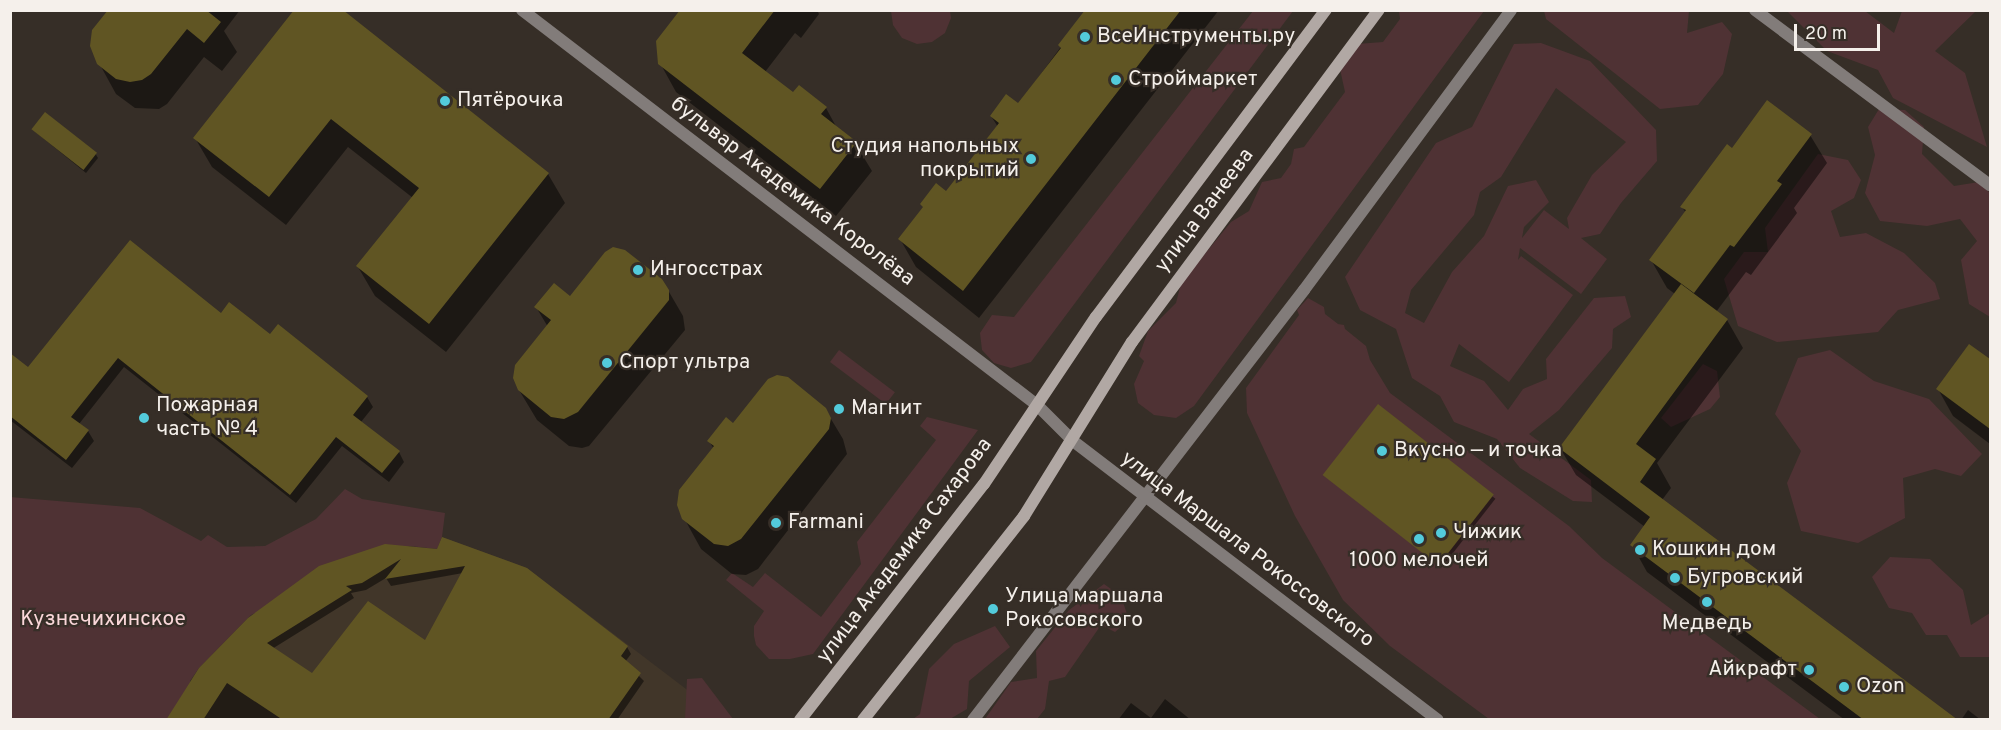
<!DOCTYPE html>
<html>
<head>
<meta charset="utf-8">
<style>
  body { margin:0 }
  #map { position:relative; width:2001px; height:730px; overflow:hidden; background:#362e27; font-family:Overpass,sans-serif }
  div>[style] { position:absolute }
  .built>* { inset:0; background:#413629 }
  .green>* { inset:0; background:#4f3234; transform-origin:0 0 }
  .shadow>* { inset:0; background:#0007; transform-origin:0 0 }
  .building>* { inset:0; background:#605523; transform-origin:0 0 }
  .minor>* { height:12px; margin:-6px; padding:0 6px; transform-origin:6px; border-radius:6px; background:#827c7a }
  .tertiary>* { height:12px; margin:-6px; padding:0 6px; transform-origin:6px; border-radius:6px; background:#827c7a }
  .secondary>* { height:12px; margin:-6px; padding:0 6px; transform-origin:6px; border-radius:6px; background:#b1a8a4 }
  .dots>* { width:16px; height:16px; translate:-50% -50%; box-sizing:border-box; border:3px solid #362e27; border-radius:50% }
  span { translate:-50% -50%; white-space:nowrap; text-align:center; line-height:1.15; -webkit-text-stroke:4.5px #362e27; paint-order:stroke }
  .poi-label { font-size:21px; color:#f5f0eb }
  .left { translate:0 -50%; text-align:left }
  .right { translate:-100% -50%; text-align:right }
  .street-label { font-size:21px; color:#f5f0eb }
  .park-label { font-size:21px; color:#fad7d9 }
  .frame { position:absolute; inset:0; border:12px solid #f5f0eb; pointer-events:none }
  .scale { position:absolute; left:1794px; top:24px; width:86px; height:27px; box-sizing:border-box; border:3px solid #f5f0eb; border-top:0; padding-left:8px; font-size:18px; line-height:21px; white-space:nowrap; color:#f5f0eb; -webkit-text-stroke:4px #362e27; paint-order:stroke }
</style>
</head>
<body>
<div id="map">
  <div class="built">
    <i style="clip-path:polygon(442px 537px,527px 568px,715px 711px,721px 720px,166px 720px,199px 668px,248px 618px,319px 566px,385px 544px,436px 549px)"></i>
  </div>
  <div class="green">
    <i style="clip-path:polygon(891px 11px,950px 11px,951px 18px,945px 33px,932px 42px,917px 44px,902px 38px,893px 25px)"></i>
    <i style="clip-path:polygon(1253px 11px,1293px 11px,1031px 362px,1011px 368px,994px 363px,982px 350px,980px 333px,992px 315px,1014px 317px)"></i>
    <i style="clip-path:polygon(1399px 11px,1484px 11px,1194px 406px,1176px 418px,1154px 415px,1138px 403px,1134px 384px,1144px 361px,1139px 356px,1148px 331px,1176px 303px,1181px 283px,1231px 222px,1249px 211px,1262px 182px,1281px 178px,1291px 164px,1294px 149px,1304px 147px,1345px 92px,1340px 69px,1357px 44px,1383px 42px,1400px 19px)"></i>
    <i style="clip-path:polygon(1544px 11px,1689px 11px,1687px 33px,1722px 22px,1732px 34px,1723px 74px,1698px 105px,1660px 109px,1546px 19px)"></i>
    <i style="clip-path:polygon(1787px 11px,1865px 11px,1894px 33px,1902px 11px,1976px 11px,1935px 51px,1965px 73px,1987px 147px,1893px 98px,1878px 70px,1827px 51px)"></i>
    <i style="clip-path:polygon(evenodd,1541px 43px,1590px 61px,1656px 130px,1657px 161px,1621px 203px,1600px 234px,1581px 238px,1607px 259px,1581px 294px,1520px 248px,1518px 260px,1521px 256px,1573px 295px,1509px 382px,1459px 344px,1450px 366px,1484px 381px,1508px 410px,1523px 389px,1547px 379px,1546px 359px,1594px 298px,1625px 296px,1631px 317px,1613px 329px,1612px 348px,1559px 410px,1529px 434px,1591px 480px,1592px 502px,1573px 501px,1520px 468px,1497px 439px,1454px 422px,1440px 396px,1412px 378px,1396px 329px,1360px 310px,1345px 277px,1436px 143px,1472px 127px,1514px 44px,1541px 43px,1556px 88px,1626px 142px,1592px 175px,1567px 218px,1569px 229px,1544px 210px,1522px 238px,1524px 227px,1549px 202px,1536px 180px,1508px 186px,1484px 236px,1452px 272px,1424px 323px,1405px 313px,1411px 290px,1474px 215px,1480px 192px,1501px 177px,1556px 88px)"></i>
    <i style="clip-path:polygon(1879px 109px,1905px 110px,1924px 127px,1922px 154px,1954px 186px,1979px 182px,1990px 193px,1990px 317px,1969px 304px,1961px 260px,1977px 241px,1960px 219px,1927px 226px,1880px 221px,1865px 193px,1875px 155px,1868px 127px)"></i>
    <i style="clip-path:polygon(1818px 154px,1848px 160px,1861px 180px,1854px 198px,1831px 211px,1840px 237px,1866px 233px,1904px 253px,1935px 283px,1940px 299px,1898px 310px,1878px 332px,1777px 342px,1738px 326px,1724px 279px,1744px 252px,1768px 252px,1765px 228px)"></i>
    <i style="clip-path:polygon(1308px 298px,1324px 307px,1325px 314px,1338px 324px,1344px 325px,1345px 329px,1366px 346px,1370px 360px,1390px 393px,1569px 526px,1602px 558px,1820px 719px,1489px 719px,1390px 646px,1343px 600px,1295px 516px,1247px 413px,1246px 388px,1299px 315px,1297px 310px)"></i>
    <i style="left:839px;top:350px;width:70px;height:15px;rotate:37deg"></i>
    <i style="clip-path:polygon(1830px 350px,1874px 381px,1929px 399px,1982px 454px,1961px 476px,1935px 469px,1903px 478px,1905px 518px,1858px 543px,1801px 531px,1787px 483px,1801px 451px,1775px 414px,1798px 358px)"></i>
    <i style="clip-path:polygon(1703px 364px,1717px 371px,1720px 397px,1710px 409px,1671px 427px,1661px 418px)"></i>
    <i style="clip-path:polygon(927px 417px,978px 430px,813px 654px,790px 659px,769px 659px,756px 645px,754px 636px,754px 626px,764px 611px,726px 580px,732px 573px,753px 587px,765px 573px,821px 617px,861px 564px,857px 542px,936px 440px,920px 426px)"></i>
    <i style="clip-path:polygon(345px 489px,362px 499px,445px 513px,442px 537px,437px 549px,409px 546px,251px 615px,199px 668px,190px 681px,191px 696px,177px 719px,11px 720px,10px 497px,140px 508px,201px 541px,208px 535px,227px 547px,265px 546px,316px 519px)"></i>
    <i style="clip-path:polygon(1890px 557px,1930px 559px,1963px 590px,1971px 625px,1990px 613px,1990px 657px,1960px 657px,1947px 635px,1926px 635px,1912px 613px,1889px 608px,1872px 577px)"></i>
    <i style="clip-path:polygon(1104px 584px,1121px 596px,1129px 620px,1115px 632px,1101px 625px,1065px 677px,1049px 681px,1045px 709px,1037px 719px,985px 719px,1011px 682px,1037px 678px,1036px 651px,1069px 610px)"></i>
    <i style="clip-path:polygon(995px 626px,1010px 647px,969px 681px,967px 709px,950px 719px,913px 719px,920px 714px,929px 669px,954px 644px)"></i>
    <i style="clip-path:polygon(702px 678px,733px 719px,685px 719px,687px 679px)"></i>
  </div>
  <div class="shadow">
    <i style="clip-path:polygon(110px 10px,240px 10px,224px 31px,237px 52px,222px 71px,204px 57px,167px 104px,159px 109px,135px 108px,116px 94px,99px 63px)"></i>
    <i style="clip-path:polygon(296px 10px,548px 174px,565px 203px,446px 352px,375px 296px,358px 267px,413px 198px,348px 147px,286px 225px,212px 167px,195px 138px)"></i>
    <i style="clip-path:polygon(681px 10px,817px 10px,819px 14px,801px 38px,795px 33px,765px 72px,793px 95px,826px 108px,838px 130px,855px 143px,872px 171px,836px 216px,676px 92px,660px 63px)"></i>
    <i style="clip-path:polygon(1088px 10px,1219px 10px,979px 318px,916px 267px,900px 239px,947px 193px,998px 127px,991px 116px,1018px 105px)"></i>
    <i style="clip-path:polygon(33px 130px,95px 153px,98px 158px,86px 173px)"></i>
    <i style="clip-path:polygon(1810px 135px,1827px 163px,1794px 208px,1797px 213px,1751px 275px,1746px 272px,1716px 312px,1727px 320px,1743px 348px,1657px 463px,1671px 488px,1662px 500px,1956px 720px,1845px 720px,1647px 572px,1632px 545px,1645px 527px,1576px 475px,1560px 448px,1675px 294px,1667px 288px,1651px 260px,1686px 213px,1682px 207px,1732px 150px)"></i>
    <i style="clip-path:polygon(665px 285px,683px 316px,685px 330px,589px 446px,582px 448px,569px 446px,537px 420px,519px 390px,548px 327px,536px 307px,571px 298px)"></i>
    <i style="clip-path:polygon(221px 315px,270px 336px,278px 326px,367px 397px,373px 407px,361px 422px,399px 452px,404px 462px,389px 482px,342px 446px,296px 503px,124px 367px,79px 424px,88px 431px,94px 441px,72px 468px,10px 420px,10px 367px,28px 369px)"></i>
    <i style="clip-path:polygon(1970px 346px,1990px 361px,1990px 444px,1953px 416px,1938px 389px)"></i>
    <i style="left:1378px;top:407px;width:149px;height:87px;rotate:38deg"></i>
    <i style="clip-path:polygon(825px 409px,843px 439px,847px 454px,758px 569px,746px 575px,732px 574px,701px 549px,684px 518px,714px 449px,709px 441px,734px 425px)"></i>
    <i style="clip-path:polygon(evenodd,438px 550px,627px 647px,631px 654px,625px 662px,644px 681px,617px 720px,168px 720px,319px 568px,438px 550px,463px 573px,426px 642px,313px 675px,272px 649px,354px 598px,351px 593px,366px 590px,386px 578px,391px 586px,463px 573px)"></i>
    <i style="clip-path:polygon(1165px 699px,1191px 720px,1118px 720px,1131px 703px,1151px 718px)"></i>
    <i style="clip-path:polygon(1968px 710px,1981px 720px,1961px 720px)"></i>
  </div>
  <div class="building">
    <i style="clip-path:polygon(108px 10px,206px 10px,221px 22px,204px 43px,187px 29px,151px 74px,142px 80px,130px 82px,116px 79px,97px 64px,90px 46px,92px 30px)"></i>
    <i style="clip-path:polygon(294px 10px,343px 10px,549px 173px,429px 324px,356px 266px,419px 188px,331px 119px,269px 197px,193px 138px)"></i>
    <i style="clip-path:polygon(680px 10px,775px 10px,742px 53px,793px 92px,799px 85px,827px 107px,821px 114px,857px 142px,820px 189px,658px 64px,656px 41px)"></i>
    <i style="clip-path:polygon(1085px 10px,1181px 10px,963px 291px,898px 239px,923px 207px,920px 204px,936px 183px,946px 191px,999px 123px,990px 116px,1006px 94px,1018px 103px,1061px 48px,1058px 45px)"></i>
    <i style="clip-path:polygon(1767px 100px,1812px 134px,1777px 181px,1782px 184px,1734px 247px,1730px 245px,1694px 293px,1649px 260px,1686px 210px,1680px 207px,1727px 144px,1732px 148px)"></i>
    <i style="left:45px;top:112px;width:66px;height:22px;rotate:38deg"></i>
    <i style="clip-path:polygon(130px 240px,221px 313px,229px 302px,270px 334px,278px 324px,368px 396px,353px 415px,400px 451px,382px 473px,336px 437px,290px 495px,118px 358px,71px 417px,89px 430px,66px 460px,10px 416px,10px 353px,28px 367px)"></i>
    <i style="clip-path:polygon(613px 247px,625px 250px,662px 279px,669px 290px,669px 300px,578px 412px,564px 419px,551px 417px,518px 390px,513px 378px,515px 365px,551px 320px,534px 307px,554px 283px,570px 296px,605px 252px)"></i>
    <i style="clip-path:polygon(1681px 284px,1728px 319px,1636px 444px,1656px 459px,1640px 482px,1958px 720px,1864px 720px,1630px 545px,1650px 517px,1559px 448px)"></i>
    <i style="clip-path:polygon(1969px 344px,1990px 359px,1990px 429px,1936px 389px)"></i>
    <i style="clip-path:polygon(777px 375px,788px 377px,826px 408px,831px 418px,829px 429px,741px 539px,728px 546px,714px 544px,682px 519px,677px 505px,679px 490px,714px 446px,707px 441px,726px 417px,733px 423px,768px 379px)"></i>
    <i style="left:1378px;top:404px;width:147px;height:90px;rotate:38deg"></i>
    <i style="clip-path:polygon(evenodd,442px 537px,527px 568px,628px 646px,621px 656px,641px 673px,608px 720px,283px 720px,227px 683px,203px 720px,166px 720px,199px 668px,248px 618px,319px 566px,385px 544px,437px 549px,442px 537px,401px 559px,385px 579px,465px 566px,425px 640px,368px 601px,312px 673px,267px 643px,352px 590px,346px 586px,362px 583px,401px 559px)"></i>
  </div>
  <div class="minor">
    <i style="left:522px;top:10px;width:649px;rotate:37.49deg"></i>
    <i style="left:1755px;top:10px;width:293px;rotate:36.7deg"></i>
    <i style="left:973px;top:720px;width:543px;rotate:-52.41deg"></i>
    <i style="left:1304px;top:290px;width:348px;rotate:-53.5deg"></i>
  </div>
  <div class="tertiary">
    <i style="left:1037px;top:405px;width:51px;rotate:45deg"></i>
    <i style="left:1073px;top:441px;width:459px;rotate:37.4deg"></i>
  </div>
  <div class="secondary">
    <i style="left:800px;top:720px;width:299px;rotate:-52.1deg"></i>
    <i style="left:984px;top:484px;width:201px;rotate:-56.2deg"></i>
    <i style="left:1096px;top:317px;width:384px;rotate:-53.2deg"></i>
    <i style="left:863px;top:720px;width:260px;rotate:-51.7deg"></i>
    <i style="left:1024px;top:516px;width:205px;rotate:-58.2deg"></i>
    <i style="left:1132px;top:342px;width:414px;rotate:-53.4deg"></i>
  </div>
  <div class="dots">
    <i style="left:1085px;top:37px;background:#53cbdb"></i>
    <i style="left:1116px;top:80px;background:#53cbdb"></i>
    <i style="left:445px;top:101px;background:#53cbdb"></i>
    <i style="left:1031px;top:159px;background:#53cbdb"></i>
    <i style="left:638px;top:270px;background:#53cbdb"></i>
    <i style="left:607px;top:363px;background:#53cbdb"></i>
    <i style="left:839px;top:409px;background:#53cbdb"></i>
    <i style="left:144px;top:418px;background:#53cbdb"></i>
    <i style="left:1382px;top:451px;background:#53cbdb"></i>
    <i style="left:776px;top:523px;background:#53cbdb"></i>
    <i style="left:1441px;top:533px;background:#53cbdb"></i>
    <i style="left:1419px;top:539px;background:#53cbdb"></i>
    <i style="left:1640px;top:550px;background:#53cbdb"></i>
    <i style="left:1675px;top:578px;background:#53cbdb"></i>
    <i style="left:1707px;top:602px;background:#53cbdb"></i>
    <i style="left:993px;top:609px;background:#53cbdb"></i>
    <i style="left:1809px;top:670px;background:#53cbdb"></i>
    <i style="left:1844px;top:687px;background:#53cbdb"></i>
  </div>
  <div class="poi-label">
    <span class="left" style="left:1097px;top:37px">ВсеИнструменты.ру</span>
    <span class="left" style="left:1128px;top:80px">Строймаркет</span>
    <span class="left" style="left:457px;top:101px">Пятёрочка</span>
    <span class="right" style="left:1019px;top:159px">Студия напольных<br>покрытий</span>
    <span class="left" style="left:650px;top:270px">Ингосстрах</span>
    <span class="left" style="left:619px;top:363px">Спорт ультра</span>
    <span class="left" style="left:156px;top:418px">Пожарная<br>часть № 4</span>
    <span class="left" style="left:851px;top:409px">Магнит</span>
    <span class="left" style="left:1394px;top:451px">Вкусно — и точка</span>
    <span class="left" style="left:788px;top:523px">Farmani</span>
    <span class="left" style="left:1453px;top:533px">Чижик</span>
    <span class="left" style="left:1652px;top:550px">Кошкин дом</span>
    <span style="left:1419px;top:561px">1000 мелочей</span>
    <span class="left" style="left:1687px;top:578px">Бугровский</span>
    <span class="left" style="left:1005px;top:609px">Улица маршала<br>Рокосовского</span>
    <span style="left:1707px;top:624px">Медведь</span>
    <span class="right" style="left:1797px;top:670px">Айкрафт</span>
    <span class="left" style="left:1856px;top:687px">Ozon</span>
  </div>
  <div class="street-label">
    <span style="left:792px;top:192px;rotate:37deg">бульвар Академика Королёва</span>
    <span style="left:1205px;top:211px;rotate:-53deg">улица Ванеева</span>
    <span style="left:1247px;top:550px;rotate:37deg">улица Маршала Рокоссовского</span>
    <span style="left:905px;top:551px;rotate:-53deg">улица Академика Сахарова</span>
  </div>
  <div class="park-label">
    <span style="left:103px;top:620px">Кузнечихинское</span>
  </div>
  <div class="frame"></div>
  <div class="scale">20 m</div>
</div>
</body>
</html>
